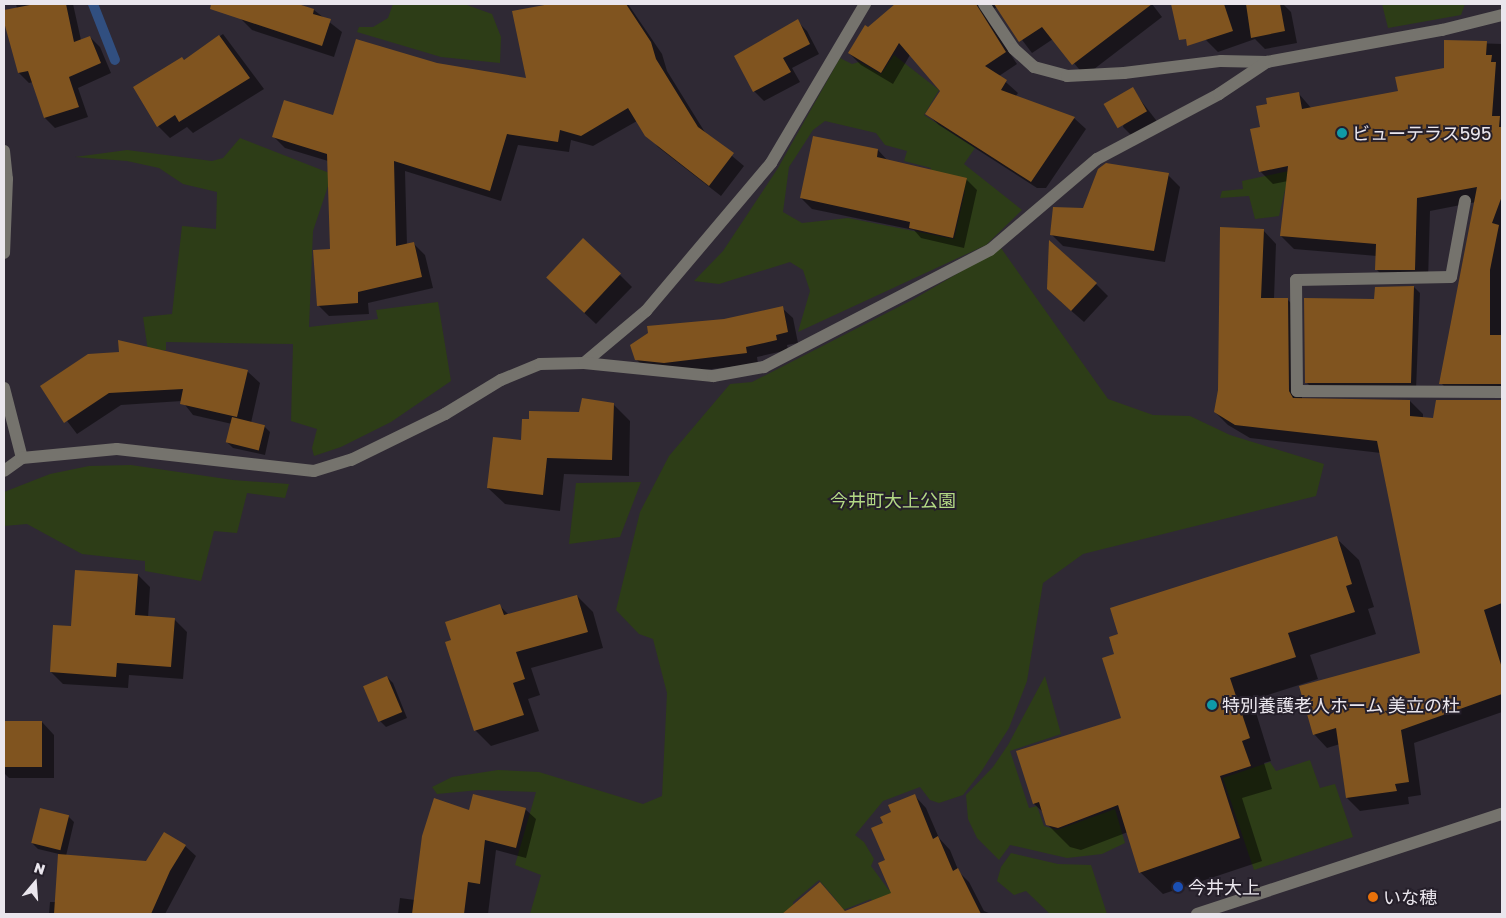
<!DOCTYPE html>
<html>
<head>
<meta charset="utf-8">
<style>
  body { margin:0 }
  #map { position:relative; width:1506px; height:918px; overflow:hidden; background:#2f2934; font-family:"Golos Text","Noto Sans JP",sans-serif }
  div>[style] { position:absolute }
  .green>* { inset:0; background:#2d3d17 }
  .shadow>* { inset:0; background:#0007 }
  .stream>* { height:10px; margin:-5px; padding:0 5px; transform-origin:5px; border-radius:5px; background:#314f80 }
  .building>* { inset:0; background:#80541f; transform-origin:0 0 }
  .minor>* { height:12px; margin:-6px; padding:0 6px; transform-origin:6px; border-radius:6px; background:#75736d }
  .dots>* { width:14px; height:14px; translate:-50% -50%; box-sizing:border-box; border:2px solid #251f2a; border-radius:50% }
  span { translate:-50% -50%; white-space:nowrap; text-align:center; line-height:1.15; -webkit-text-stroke:4px #251f2a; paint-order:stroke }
  .poi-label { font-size:18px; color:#eae6ed }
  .left { translate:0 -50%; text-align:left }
  .park-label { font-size:18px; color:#b3d984 }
  .frame { position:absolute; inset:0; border:5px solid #eae6ed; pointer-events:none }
  .north { position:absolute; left:10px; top:858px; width:50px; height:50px; -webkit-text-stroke:4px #251f2a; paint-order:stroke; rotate:18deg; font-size:14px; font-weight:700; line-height:20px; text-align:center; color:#eae6ed }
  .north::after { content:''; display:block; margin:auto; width:18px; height:22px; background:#eae6ed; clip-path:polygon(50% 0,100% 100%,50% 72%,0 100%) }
</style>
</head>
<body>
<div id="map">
  <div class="green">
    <i style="clip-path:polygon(393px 4px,464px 4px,492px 14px,501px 37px,500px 63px,441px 57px,357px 32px,359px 27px,373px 27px,388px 18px)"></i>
    <i style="clip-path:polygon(1382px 4px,1465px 4px,1461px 15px,1388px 28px)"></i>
    <i style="clip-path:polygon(evenodd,894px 55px,939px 90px,924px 115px,975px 148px,964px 164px,1022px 210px,986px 245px,798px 332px,810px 291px,803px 270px,790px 262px,719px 284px,694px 281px,723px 251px,778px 168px,840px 58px,852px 64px,859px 62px,881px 74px,894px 55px,825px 121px,876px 133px,885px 145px,907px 151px,904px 161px,931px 168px,930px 175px,945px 187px,965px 191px,954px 239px,848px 218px,802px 223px,783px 212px,789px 167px,813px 130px,825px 121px)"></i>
    <i style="clip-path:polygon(240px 138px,332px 174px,313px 231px,309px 327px,378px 319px,376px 310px,438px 302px,451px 381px,391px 422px,341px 447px,314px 456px,312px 448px,317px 429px,291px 421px,293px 344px,166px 342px,166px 350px,148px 351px,143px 317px,172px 314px,182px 226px,216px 229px,217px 192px,183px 184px,159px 168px,127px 161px,75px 157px,127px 150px,212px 161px,223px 158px)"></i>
    <i style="clip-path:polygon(1424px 142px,1443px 156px,1285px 190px,1279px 216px,1255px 219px,1249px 196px,1220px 198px,1222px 191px,1243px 189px,1242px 181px)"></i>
    <i style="clip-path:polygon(1001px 248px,1108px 399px,1153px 415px,1190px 416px,1230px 435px,1324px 464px,1316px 496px,1083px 554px,1043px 583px,1027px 681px,1009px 728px,981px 772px,963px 795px,939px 803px,930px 800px,920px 787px,883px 801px,855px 835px,864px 842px,874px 859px,871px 866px,888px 889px,904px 898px,913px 914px,878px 914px,871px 899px,833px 914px,821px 914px,837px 901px,819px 880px,793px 902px,793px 907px,787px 914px,530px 914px,541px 875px,515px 865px,536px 792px,479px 790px,437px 794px,432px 787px,452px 777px,498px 770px,539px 772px,643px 804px,662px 796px,667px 693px,653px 639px,639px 634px,616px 610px,640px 512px,669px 456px,730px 384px,752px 382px,914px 299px)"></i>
    <i style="clip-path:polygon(131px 465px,233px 480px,289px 484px,285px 498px,247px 493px,237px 533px,214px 531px,201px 581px,145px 571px,145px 561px,82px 554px,27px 524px,4px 526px,4px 492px,50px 474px,89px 466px)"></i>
    <i style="clip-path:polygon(641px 482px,620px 537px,569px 544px,576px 483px)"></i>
    <i style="clip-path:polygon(1045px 676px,1061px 734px,1010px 751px,1029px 808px,1037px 806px,1044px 826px,1057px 830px,1115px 809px,1125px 843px,1102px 854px,1067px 858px,1010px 845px,999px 860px,977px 838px,968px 819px,966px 795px,993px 767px,1008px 745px)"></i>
    <i style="clip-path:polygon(1310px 760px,1320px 788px,1335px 784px,1353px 837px,1254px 870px,1223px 778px,1270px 762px,1276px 771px)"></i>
    <i style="clip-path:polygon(1011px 853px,1058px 864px,1091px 865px,1107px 914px,1050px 914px,1026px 891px,1014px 895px,997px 881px,1001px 867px)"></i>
  </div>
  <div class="shadow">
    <i style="clip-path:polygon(16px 4px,73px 4px,81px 40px,90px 37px,100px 47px,111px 73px,78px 88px,88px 117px,55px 128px,45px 118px,33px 82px,29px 83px,19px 73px,4px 15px,4px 12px,17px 9px)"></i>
    <i style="clip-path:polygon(234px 4px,298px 4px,314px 10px,342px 32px,334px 57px,252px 30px,240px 18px)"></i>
    <i style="clip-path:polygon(556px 4px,628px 4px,662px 54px,667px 71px,706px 134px,744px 166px,721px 196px,658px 147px,637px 121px,593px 146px,571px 140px,569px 152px,518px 145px,501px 201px,405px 171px,407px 245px,414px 244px,425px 255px,433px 288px,368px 303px,369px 314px,329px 316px,318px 305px,332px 250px,328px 161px,285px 148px,274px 137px,334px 116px,436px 64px,528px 80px,514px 12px)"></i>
    <i style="clip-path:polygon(897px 4px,1152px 4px,1162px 17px,1085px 76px,1053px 39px,1032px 53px,997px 7px,988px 12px,988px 21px,1017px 64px,999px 76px,1018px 93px,1015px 97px,1074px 118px,1086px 129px,1046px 188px,1037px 188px,939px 125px,927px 114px,941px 91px,910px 55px,893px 84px,861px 65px,849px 53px,868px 28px)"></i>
    <i style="clip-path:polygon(1194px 4px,1283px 4px,1291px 12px,1297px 43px,1265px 49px,1255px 39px,1218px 52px,1206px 40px)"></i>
    <i style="clip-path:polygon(797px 21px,807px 31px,819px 54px,792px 68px,800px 82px,764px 101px,754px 91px)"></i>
    <i style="clip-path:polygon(223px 34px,264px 89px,193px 133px,187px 127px,170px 138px,158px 126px,184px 61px)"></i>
    <i style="clip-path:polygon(1446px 42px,1502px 44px,1502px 397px,1454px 396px,1441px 383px,1476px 202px,1430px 211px,1428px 282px,1390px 283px,1377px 270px,1377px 256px,1294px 249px,1281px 236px,1288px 181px,1273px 184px,1260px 171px,1261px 129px,1268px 105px,1299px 94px,1312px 109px,1400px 92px,1445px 69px)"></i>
    <i style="clip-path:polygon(1132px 89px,1159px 124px,1135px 139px,1123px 127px)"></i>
    <i style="clip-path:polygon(878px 150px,888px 161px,966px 179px,977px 190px,964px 248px,921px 238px,914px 230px,812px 209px,801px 198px)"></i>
    <i style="clip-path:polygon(1168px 175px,1180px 187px,1165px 262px,1063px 246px,1051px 234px,1084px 209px)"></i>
    <i style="clip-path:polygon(1263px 230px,1276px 244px,1274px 299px,1288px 300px,1301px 313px,1302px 399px,1410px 401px,1423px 414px,1423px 418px,1434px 420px,1437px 401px,1502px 401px,1502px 712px,1414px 743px,1421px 795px,1408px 797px,1409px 804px,1360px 811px,1347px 798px,1340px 744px,1327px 748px,1314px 734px,1421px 654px,1381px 453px,1250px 438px,1228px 425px,1215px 412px)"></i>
    <i style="clip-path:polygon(620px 275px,632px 287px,596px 324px,559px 289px)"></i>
    <i style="clip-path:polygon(1096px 284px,1108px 296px,1084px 322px,1060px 301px)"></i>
    <i style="clip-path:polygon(1414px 287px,1420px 293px,1416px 389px,1312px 388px,1306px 382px,1375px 301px)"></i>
    <i style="clip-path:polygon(782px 308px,793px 318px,798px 343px,787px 345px,788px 350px,757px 357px,758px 364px,675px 373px,647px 370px,636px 359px)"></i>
    <i style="clip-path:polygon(247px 371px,260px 383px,251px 423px,264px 426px,270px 432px,265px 455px,233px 448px,227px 442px,232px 424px,193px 415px,182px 401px,121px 405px,77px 434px,41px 387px)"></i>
    <i style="clip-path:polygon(613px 404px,630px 421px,629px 476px,564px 474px,560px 511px,505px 504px,488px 488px,523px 442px,530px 420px,580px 414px)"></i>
    <i style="clip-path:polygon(1336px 538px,1359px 560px,1374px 607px,1368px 609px,1376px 634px,1310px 655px,1318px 679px,1252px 700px,1271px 761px,1264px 763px,1272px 789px,1242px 798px,1262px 861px,1163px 894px,1140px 872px,1128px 832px,1081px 850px,1070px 847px,1047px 824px,1044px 813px,1034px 804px,1017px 752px,1122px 718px,1116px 654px)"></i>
    <i style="clip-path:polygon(138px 575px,150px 587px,148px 618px,175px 620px,187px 632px,183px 679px,129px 675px,128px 688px,63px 684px,51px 672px,72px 627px)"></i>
    <i style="clip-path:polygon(577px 596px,593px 612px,603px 648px,531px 668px,540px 695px,528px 699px,539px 731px,491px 746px,475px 730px,500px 606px,509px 615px)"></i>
    <i style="clip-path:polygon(387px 677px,393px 683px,407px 718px,386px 727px,380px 721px)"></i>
    <i style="clip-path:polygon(4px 722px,42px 722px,54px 735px,54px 778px,9px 778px,4px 773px)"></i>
    <i style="clip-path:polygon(915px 796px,926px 808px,939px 838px,950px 850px,959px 872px,969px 882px,984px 911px,991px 914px,806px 914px,796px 903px,820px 884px,846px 912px,892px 894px,884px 824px,892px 813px)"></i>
    <i style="clip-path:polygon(525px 809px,536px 819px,526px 858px,496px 850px,488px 914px,398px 914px,400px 898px,415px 900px,470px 811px)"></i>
    <i style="clip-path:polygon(68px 816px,74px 822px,66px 856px,147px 862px,185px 846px,196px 856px,165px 914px,49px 914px,50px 902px,56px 902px,59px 854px,38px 849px,32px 843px)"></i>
  </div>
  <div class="stream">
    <i style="left:93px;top:4px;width:60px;rotate:68.6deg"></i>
  </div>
  <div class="building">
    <i style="clip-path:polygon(35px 4px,66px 4px,74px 42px,90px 36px,101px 63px,69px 77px,79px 107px,44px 118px,28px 71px,18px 73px,4px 22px,4px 10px)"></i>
    <i style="clip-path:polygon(211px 4px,298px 4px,314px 9px,313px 14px,331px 19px,322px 46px,210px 9px)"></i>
    <i style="clip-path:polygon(550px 4px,626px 4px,651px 42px,656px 59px,698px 127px,734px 153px,709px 186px,645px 136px,628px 108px,581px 136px,560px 130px,558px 142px,507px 134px,490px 191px,394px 161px,396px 246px,414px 242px,422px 277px,358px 292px,358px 303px,317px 306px,313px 250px,330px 249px,327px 154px,272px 137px,284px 100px,333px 115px,356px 39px,437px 63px,526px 78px,512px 11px)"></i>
    <i style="clip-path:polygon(895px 4px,976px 4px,1006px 52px,985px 66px,1007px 80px,1001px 90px,1075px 117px,1031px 182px,925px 114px,940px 91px,899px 43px,881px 73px,848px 53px,865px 25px,868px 27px)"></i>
    <i style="clip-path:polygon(994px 4px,1152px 4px,1072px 65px,1042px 27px,1019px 42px)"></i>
    <i style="clip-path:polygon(1171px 4px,1224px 4px,1233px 31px,1187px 46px,1186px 39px,1179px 40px)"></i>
    <i style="clip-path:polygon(1246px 4px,1280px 4px,1285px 31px,1251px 38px)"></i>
    <i style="clip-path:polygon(798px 19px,810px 44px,783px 58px,791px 72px,753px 92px,734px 56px)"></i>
    <i style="clip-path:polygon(219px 35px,250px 78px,179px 122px,175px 115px,157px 127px,133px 87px,182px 57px,184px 60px)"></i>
    <i style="clip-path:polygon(1444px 40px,1487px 41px,1486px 55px,1492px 55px,1491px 62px,1496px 62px,1492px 116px,1500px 116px,1499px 127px,1502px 127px,1502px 196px,1492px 223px,1499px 225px,1490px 270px,1490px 335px,1502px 335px,1502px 384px,1439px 384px,1477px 187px,1417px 198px,1415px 270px,1375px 270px,1376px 244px,1280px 236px,1288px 166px,1259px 172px,1250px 129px,1260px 127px,1256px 106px,1267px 104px,1266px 98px,1299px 92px,1302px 109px,1398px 91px,1395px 77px,1444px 68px)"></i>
    <i style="left:1133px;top:87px;width:28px;height:34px;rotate:60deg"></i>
    <i style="clip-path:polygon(813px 136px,878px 149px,877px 157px,967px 178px,953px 238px,909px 228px,910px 222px,800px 198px)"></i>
    <i style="clip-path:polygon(1106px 163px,1169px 173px,1154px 251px,1050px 235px,1053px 207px,1083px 208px,1098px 169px)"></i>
    <i style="clip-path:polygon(1220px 227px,1264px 229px,1261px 298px,1288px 298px,1289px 391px,1293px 398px,1410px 400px,1410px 416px,1433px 418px,1436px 400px,1502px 400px,1502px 603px,1484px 610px,1502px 668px,1502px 694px,1401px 730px,1409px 782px,1395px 784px,1397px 791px,1346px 798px,1336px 728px,1313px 735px,1299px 686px,1420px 653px,1377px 441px,1235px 425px,1214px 412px,1218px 390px)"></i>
    <i style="left:583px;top:238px;width:52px;height:54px;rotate:43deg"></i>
    <i style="clip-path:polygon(1049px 240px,1097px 283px,1071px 311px,1047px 289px)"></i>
    <i style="clip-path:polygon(1414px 286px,1411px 383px,1305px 383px,1304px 298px,1374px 299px,1375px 287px)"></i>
    <i style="clip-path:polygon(783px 306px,788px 332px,776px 335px,777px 340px,746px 347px,747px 353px,664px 363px,635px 360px,630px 345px,648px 333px,647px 326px,724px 319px)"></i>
    <i style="clip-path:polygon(118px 340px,248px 370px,237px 417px,180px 404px,183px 389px,109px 393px,64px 423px,40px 386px,88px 354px,119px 352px)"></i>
    <i style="clip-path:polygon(582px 398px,614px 403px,612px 460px,547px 458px,543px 495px,487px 488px,493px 437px,521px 440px,522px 419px,529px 419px,529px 411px,579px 412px)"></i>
    <i style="left:232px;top:417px;width:34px;height:26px;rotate:14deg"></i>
    <i style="clip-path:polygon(1337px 536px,1352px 584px,1346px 586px,1355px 612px,1288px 633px,1296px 657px,1230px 678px,1250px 738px,1242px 741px,1251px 766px,1220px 776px,1240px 838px,1139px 873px,1118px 805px,1058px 828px,1046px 825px,1039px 802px,1033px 804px,1016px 751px,1121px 718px,1102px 658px,1114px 654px,1109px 637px,1118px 634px,1110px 608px)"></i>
    <i style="clip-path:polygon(75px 570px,138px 574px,135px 615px,175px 618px,171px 667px,117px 663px,116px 677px,50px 672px,53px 625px,71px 626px)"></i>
    <i style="clip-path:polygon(577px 595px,588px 632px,516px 652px,525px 679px,513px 683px,524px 715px,474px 731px,445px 642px,451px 640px,445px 622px,500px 604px,504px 615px)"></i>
    <i style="left:387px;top:676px;width:39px;height:26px;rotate:67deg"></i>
    <i style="left:4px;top:721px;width:38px;height:46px"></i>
    <i style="clip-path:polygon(473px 794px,526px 808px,516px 848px,485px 840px,480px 884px,468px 882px,464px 914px,412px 914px,422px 836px,434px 798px,469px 810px)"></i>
    <i style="clip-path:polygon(915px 794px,933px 839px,938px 836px,953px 871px,958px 868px,981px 914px,782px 914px,820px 882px,845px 911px,891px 893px,878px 863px,885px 860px,871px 828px,883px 823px,880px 817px,891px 812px,888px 805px)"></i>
    <i style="left:40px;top:808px;width:30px;height:36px;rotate:14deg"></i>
    <i style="clip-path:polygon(164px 832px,186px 845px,170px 871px,151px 914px,54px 914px,58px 854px,146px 861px)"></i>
  </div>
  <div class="minor">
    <i style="left:984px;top:4px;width:54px;rotate:56.3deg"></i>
    <i style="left:1014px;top:49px;width:27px;rotate:42deg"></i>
    <i style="left:1034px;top:67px;width:34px;rotate:15deg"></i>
    <i style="left:1067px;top:76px;width:57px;rotate:-3deg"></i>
    <i style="left:1124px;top:73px;width:98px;rotate:-7.1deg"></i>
    <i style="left:1221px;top:61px;width:46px;rotate:1.2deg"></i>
    <i style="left:1267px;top:62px;width:178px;rotate:-10.4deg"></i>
    <i style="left:1442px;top:30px;width:62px;rotate:-14deg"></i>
    <i style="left:4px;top:151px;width:28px;rotate:84deg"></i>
    <i style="left:7px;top:179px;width:74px;rotate:92.3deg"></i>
    <i style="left:1465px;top:201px;width:77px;rotate:100.4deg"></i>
    <i style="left:1451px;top:277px;width:155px;rotate:178.9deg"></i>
    <i style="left:1296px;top:280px;width:111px;rotate:89.5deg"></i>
    <i style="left:1297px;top:391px;width:205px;rotate:0.3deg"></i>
    <i style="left:584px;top:363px;width:81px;rotate:-40deg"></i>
    <i style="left:646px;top:311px;width:194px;rotate:-49.8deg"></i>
    <i style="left:771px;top:163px;width:185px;rotate:-59.4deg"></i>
    <i style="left:4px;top:388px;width:72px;rotate:75.6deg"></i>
    <i style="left:4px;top:471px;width:22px;rotate:-36deg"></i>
    <i style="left:22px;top:458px;width:95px;rotate:-5.4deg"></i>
    <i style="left:117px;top:449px;width:198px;rotate:6.4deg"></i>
    <i style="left:314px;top:471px;width:39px;rotate:-17deg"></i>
    <i style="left:351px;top:460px;width:105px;rotate:-26.1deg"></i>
    <i style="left:445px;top:414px;width:66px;rotate:-31.3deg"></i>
    <i style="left:501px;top:380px;width:42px;rotate:-22.3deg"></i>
    <i style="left:540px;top:364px;width:44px;rotate:-1.3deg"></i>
    <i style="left:584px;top:363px;width:130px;rotate:5.8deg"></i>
    <i style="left:713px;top:376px;width:52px;rotate:-10deg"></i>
    <i style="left:764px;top:367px;width:254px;rotate:-27.4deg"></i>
    <i style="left:990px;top:250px;width:140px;rotate:-40.4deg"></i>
    <i style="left:1097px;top:159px;width:138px;rotate:-28deg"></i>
    <i style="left:1219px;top:94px;width:58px;rotate:-33.7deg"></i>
    <i style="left:1197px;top:914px;width:321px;rotate:-18.2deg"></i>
  </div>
  <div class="dots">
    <i style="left:1342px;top:133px;background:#0f9aa8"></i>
    <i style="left:1212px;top:705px;background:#0f9aa8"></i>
    <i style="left:1178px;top:887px;background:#1a4fb4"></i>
    <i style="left:1373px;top:897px;background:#e8710a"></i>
  </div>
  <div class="poi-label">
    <span class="left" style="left:1352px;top:133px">ビューテラス595</span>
    <span class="left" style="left:1222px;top:705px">特別養護老人ホーム 美立の杜</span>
    <span class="left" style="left:1188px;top:887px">今井大上</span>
    <span class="left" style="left:1383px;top:897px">いな穂</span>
  </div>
  <div class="park-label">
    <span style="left:893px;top:500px">今井町大上公園</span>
  </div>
  <div class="frame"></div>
  <div class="north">N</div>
</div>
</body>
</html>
